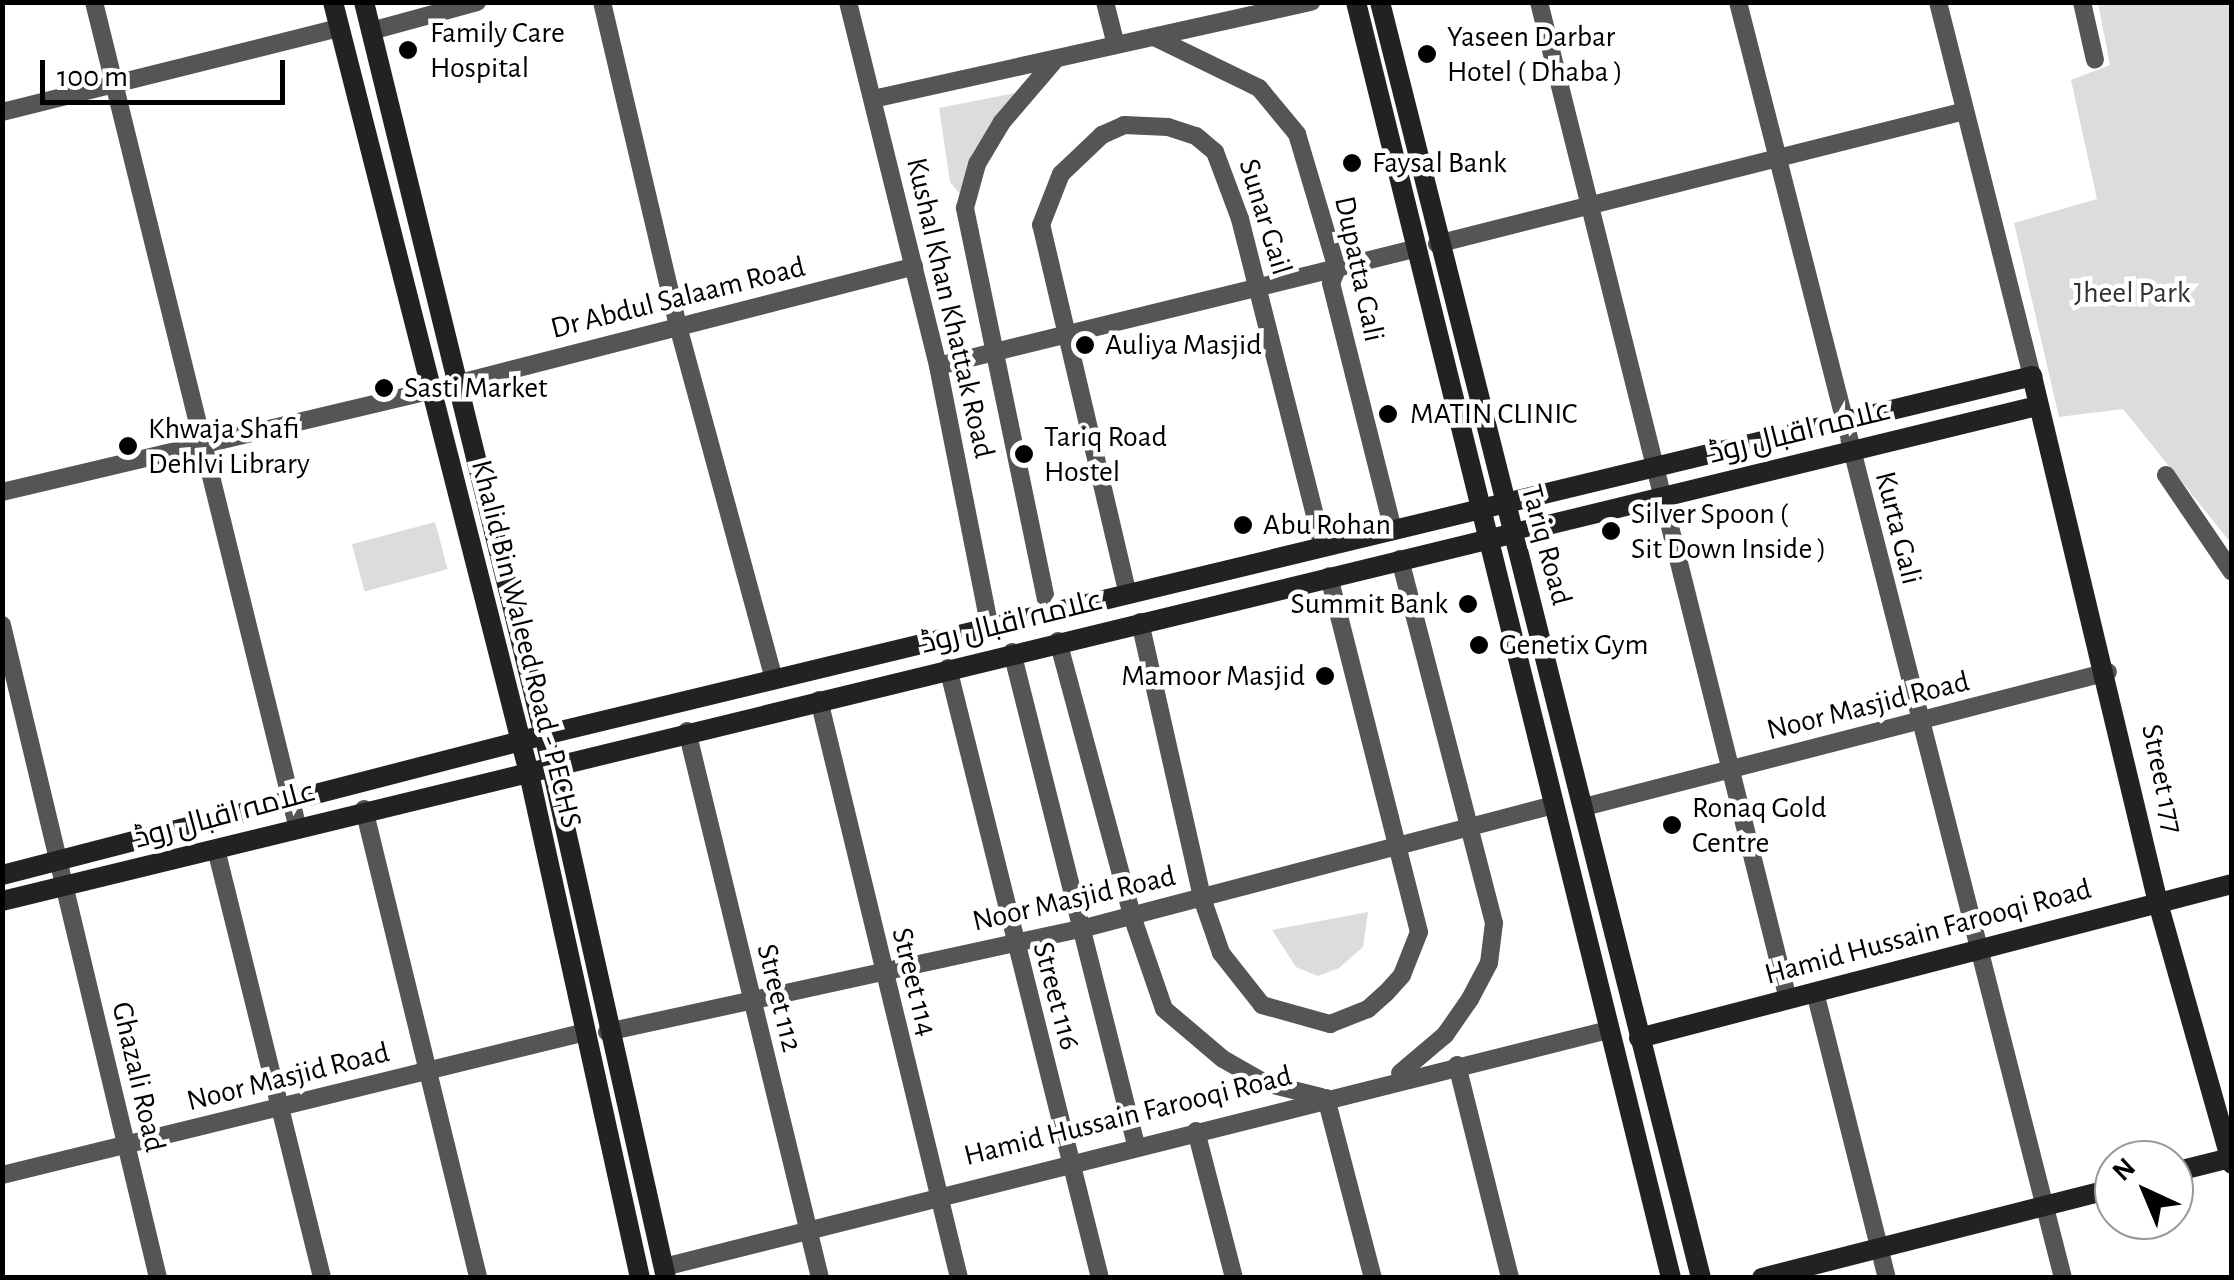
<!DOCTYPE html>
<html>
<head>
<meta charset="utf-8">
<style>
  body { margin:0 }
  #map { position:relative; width:2234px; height:1280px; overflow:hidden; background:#fff; font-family:"Alegreya Sans",Cairo,sans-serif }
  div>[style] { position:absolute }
  .green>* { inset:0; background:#dcdcdc; transform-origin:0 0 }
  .street>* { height:18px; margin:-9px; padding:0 9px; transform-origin:9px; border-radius:9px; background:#555 }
  .secondary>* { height:20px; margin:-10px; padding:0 10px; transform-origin:10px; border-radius:10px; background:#222 }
  .dots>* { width:28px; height:28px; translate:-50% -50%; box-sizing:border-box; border:5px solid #fff; border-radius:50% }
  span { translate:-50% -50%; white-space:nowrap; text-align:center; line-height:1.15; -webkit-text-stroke:9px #fff; paint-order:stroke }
  .poi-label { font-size:30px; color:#000 }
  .left { translate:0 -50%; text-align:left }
  .right { translate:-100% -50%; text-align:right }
  .street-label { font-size:30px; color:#000 }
  .park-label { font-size:30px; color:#333 }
  .frame { position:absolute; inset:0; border:5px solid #000; pointer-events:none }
  .north { position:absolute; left:2094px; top:1140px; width:100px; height:100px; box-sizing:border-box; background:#fff; border:2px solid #999; border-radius:50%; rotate:316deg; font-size:28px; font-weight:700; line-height:40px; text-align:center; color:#000 }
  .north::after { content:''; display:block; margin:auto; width:35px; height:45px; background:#000; clip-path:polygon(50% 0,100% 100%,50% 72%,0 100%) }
  .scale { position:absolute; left:40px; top:60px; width:245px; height:45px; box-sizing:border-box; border:5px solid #000; border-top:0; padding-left:12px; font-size:30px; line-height:35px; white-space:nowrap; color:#000; -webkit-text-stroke:8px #fff; paint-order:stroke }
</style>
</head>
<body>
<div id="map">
  <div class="green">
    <i style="clip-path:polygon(2098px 3px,2231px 3px,2231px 543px,2123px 409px,2059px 417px,2014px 223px,2097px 199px,2071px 80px,2110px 65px)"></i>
    <i style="clip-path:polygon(1015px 93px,1001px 116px,963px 198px,950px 182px,939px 108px)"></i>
    <i style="left:435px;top:522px;width:49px;height:86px;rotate:75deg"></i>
    <i style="clip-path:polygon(1368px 912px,1363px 947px,1339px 968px,1318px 976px,1296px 967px,1272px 930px)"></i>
  </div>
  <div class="street">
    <i style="left:94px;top:2px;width:848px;rotate:76.14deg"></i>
    <i style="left:602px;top:2px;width:333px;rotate:76.8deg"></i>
    <i style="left:678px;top:326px;width:366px;rotate:74.8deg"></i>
    <i style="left:848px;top:2px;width:375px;rotate:76.1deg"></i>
    <i style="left:938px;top:366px;width:267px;rotate:78.8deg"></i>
    <i style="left:1105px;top:2px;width:44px;rotate:75.7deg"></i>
    <i style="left:1539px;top:2px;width:1028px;rotate:75.98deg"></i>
    <i style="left:1738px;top:2px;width:1317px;rotate:75.71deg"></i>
    <i style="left:1938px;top:2px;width:386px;rotate:75.9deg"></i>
    <i style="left:2082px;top:2px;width:59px;rotate:77.4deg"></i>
    <i style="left:371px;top:31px;width:110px;rotate:-15.3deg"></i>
    <i style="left:1154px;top:37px;width:117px;rotate:25.9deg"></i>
    <i style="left:1259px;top:88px;width:60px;rotate:50.4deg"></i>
    <i style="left:1297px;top:134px;width:141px;rotate:73.5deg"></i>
    <i style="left:1337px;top:269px;width:15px;rotate:113deg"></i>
    <i style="left:1331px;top:283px;width:255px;rotate:75.9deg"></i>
    <i style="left:873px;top:99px;width:449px;rotate:-12.5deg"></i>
    <i style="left:2px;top:112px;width:347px;rotate:-14deg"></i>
    <i style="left:1437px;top:244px;width:544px;rotate:-14.14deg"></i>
    <i style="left:938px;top:366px;width:488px;rotate:-13.8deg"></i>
    <i style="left:456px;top:384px;width:473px;rotate:-14.4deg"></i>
    <i style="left:2166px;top:475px;width:117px;rotate:55.8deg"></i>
    <i style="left:2px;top:492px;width:443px;rotate:-13.3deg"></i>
    <i style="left:1128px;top:595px;width:380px;rotate:-103.2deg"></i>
    <i style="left:1041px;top:225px;width:55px;rotate:-68.6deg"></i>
    <i style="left:1061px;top:174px;width:57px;rotate:-43.6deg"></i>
    <i style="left:1102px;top:135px;width:24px;rotate:-24deg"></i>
    <i style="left:1124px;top:125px;width:44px;rotate:2.6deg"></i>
    <i style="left:1168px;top:127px;width:29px;rotate:18deg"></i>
    <i style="left:1196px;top:136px;width:25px;rotate:40deg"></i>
    <i style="left:1215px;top:152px;width:72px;rotate:69.5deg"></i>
    <i style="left:1240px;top:219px;width:338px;rotate:75.8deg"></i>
    <i style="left:1049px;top:614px;width:415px;rotate:-101.7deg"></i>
    <i style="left:965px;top:208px;width:46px;rotate:-74.7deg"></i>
    <i style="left:977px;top:164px;width:49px;rotate:-59.2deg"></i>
    <i style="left:1002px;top:122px;width:83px;rotate:-49.4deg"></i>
    <i style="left:1140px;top:622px;width:283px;rotate:77.3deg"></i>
    <i style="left:1202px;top:898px;width:58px;rotate:70.9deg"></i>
    <i style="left:1221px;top:953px;width:66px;rotate:51.7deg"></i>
    <i style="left:1262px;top:1005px;width:71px;rotate:15.6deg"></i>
    <i style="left:1330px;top:1024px;width:41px;rotate:-21.5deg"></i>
    <i style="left:1368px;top:1009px;width:24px;rotate:-42deg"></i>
    <i style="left:1386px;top:993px;width:24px;rotate:-48deg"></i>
    <i style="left:1402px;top:975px;width:46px;rotate:-68.4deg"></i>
    <i style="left:1419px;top:932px;width:367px;rotate:-104.2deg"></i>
    <i style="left:2px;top:625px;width:671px;rotate:76.56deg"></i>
    <i style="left:1058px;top:641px;width:285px;rotate:74.9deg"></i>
    <i style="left:1132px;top:916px;width:98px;rotate:71deg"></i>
    <i style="left:1164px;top:1009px;width:77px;rotate:40.3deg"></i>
    <i style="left:1223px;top:1059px;width:48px;rotate:29.7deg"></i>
    <i style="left:1265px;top:1083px;width:58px;rotate:14deg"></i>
    <i style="left:1012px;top:652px;width:508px;rotate:75.88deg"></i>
    <i style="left:948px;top:668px;width:629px;rotate:76.01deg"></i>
    <i style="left:819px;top:700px;width:595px;rotate:76.38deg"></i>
    <i style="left:687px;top:731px;width:563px;rotate:76.33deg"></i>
    <i style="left:1584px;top:807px;width:541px;rotate:-14.45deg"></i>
    <i style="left:364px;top:809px;width:483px;rotate:76.3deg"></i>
    <i style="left:216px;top:849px;width:442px;rotate:76.1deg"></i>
    <i style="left:1815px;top:992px;width:295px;rotate:75.9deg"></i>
    <i style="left:607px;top:1032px;width:485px;rotate:-12.3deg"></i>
    <i style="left:1081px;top:929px;width:486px;rotate:-14.7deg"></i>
    <i style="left:1457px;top:1065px;width:219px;rotate:76deg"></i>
    <i style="left:1400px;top:1073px;width:59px;rotate:-40.2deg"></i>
    <i style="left:1445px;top:1035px;width:44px;rotate:-55.2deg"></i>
    <i style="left:1470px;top:999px;width:41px;rotate:-62.2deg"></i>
    <i style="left:1489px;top:963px;width:40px;rotate:-82.9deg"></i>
    <i style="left:1494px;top:923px;width:376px;rotate:-104.5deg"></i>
    <i style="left:1326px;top:1098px;width:186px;rotate:75.4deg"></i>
    <i style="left:1196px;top:1131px;width:152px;rotate:75.5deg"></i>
    <i style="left:2px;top:1175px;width:601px;rotate:-13.76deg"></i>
    <i style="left:664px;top:1267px;width:973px;rotate:-14.09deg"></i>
  </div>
  <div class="secondary">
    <i style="left:333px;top:2px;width:791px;rotate:75.74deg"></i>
    <i style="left:528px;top:769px;width:521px;rotate:77.59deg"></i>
    <i style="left:364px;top:2px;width:785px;rotate:76.21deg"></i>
    <i style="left:551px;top:764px;width:527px;rotate:77.39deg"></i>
    <i style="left:1356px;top:2px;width:1314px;rotate:76.13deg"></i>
    <i style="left:1380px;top:2px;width:1316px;rotate:75.88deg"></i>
    <i style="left:2px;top:875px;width:560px;rotate:-14.48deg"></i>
    <i style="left:544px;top:735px;width:1531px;rotate:-13.56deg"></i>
    <i style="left:2032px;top:376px;width:542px;rotate:76.55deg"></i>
    <i style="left:2158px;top:903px;width:271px;rotate:74.2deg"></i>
    <i style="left:2px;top:901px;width:2094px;rotate:-13.67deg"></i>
    <i style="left:1639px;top:1038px;width:613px;rotate:-14.56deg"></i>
    <i style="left:2174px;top:1172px;width:58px;rotate:-14deg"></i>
    <i style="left:1762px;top:1278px;width:363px;rotate:-14.3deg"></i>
  </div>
  <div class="dots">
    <i style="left:408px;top:50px;background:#000"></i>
    <i style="left:1427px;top:54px;background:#000"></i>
    <i style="left:1352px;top:163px;background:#000"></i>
    <i style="left:1085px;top:345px;background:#000"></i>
    <i style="left:384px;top:388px;background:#000"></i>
    <i style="left:1388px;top:414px;background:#000"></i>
    <i style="left:128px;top:446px;background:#000"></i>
    <i style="left:1024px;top:454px;background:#000"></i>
    <i style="left:1243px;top:525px;background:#000"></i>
    <i style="left:1611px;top:531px;background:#000"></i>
    <i style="left:1468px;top:604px;background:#000"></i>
    <i style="left:1479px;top:645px;background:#000"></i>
    <i style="left:1325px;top:676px;background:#000"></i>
    <i style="left:1672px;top:825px;background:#000"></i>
  </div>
  <div class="poi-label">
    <span class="left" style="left:430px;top:50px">Family Care<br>Hospital</span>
    <span class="left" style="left:1447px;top:54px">Yaseen Darbar<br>Hotel ( Dhaba )</span>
    <span class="left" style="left:1372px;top:163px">Faysal Bank</span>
    <span class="left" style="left:1105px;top:345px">Auliya Masjid</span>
    <span class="left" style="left:404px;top:388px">Sasti Market</span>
    <span class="left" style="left:1410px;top:414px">MATIN CLINIC</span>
    <span class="left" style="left:148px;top:446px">Khwaja Shafi<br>Dehlvi Library</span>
    <span class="left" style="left:1044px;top:454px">Tariq Road<br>Hostel</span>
    <span class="left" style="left:1631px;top:531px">Silver Spoon (<br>Sit Down Inside )</span>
    <span class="left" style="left:1263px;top:525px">Abu Rohan</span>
    <span class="right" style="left:1448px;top:604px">Summit Bank</span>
    <span class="left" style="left:1499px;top:645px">Genetix Gym</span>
    <span class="right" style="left:1305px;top:676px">Mamoor Masjid</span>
    <span class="left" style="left:1692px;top:825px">Ronaq Gold<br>Centre</span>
  </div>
  <div class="street-label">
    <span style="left:1265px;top:217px;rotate:73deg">Sunar Gail</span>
    <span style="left:1359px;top:269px;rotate:78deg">Dupatta Gali</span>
    <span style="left:678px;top:298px;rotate:-14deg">Dr Abdul Salaam Road</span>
    <span style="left:950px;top:308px;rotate:77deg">Kushal Khan Khattak Road</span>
    <span style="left:1800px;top:432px;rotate:-14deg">علامہ اقبال روڈ</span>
    <span style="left:1898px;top:528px;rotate:76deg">Kurta Gali</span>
    <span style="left:1546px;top:545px;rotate:75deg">Tariq Road</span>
    <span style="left:1012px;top:622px;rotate:-14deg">علامہ اقبال روڈ</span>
    <span style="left:526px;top:644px;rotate:76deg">Khalid Bin Waleed Road - PECHS</span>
    <span style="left:1868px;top:706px;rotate:-14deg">Noor Masjid Road</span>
    <span style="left:2162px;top:779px;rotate:78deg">Street 177</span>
    <span style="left:225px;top:815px;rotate:-15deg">علامہ اقبال روڈ</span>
    <span style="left:1074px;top:899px;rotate:-13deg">Noor Masjid Road</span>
    <span style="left:1928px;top:932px;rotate:-15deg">Hamid Hussain Farooqi Road</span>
    <span style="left:914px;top:982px;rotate:76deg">Street 114</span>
    <span style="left:1056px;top:996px;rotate:75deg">Street 116</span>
    <span style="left:779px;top:998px;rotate:76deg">Street 112</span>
    <span style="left:138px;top:1077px;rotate:77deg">Ghazali Road</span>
    <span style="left:288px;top:1077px;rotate:-14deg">Noor Masjid Road</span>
    <span style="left:1128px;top:1116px;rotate:-14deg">Hamid Hussain Farooqi Road</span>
  </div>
  <div class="park-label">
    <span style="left:2132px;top:293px">Jheel Park</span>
  </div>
  <div class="frame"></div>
  <div class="north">N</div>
  <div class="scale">100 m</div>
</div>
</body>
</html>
